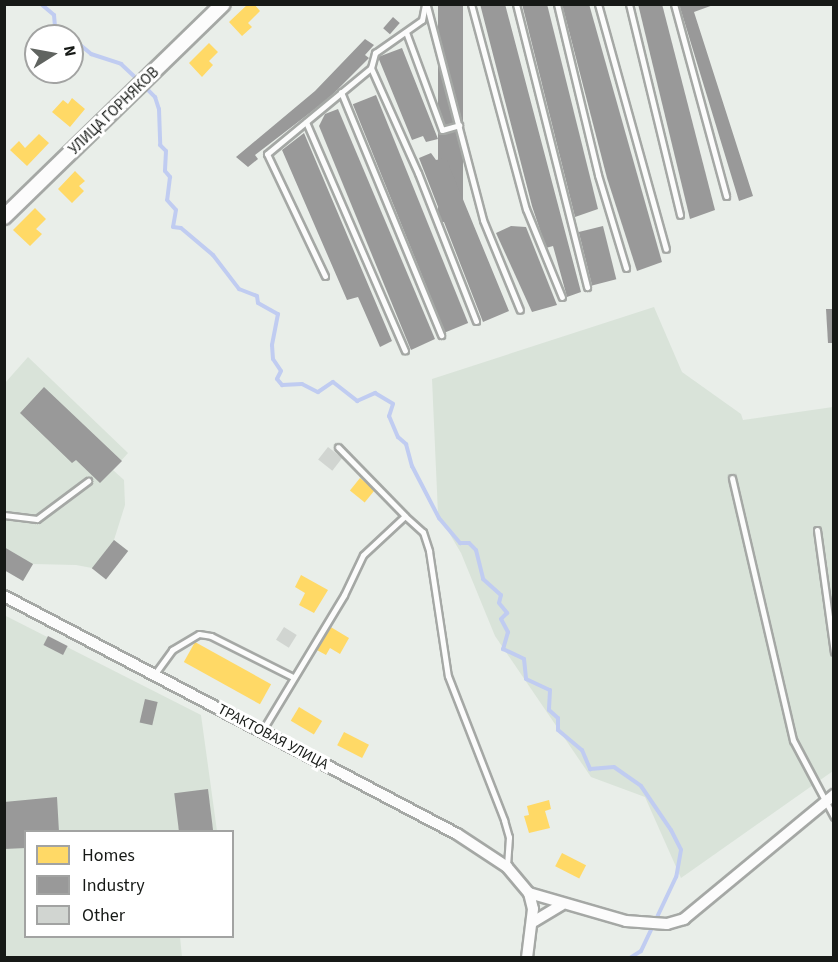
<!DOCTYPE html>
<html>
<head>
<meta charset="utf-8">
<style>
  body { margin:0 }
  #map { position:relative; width:838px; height:962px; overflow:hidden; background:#e9eee9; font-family:"Source Sans 3",sans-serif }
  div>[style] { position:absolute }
  .built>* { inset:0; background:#d9e3d9 }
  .homes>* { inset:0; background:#ffd966; transform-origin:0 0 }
  .industry>* { inset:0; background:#999; transform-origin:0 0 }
  .stream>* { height:4px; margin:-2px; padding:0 2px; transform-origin:2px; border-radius:2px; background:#c0ccf1 }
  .building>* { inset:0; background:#d1d5d1; transform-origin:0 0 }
  .roads { filter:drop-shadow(2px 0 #a5a8a5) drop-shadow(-2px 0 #a5a8a5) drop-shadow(0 2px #a5a8a5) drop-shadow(0 -2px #a5a8a5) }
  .lane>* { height:5px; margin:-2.5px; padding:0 2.5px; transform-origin:2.5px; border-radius:2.5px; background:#fcfcfc }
  .street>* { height:10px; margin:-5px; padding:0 5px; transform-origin:5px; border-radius:5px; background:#fcfcfc }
  .secondary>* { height:14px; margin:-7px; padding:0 7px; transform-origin:7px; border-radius:7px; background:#fcfcfc }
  span { translate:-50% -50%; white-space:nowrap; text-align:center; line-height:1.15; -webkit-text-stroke:6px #fff; paint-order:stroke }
  .street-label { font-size:15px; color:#161916 }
  .frame { position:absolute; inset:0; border:6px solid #161916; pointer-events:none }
  .legend { position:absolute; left:24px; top:830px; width:210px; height:108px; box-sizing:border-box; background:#fff; border:2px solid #a2a3a2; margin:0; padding:8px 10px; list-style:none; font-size:18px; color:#161916 }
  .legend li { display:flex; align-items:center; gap:12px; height:30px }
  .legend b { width:30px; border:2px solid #a2a3a2 }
  .north { position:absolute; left:24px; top:24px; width:60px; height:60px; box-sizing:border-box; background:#fff; border:2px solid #a2a3a2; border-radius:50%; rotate:79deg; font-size:16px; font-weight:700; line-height:24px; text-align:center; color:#161916 }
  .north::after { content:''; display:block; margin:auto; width:21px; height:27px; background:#606460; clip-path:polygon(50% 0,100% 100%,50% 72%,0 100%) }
</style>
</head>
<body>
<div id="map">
  <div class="built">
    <i style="clip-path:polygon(654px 307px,682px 372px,741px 414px,743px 420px,833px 407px,833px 771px,681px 878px,645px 797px,591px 777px,495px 636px,461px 553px,438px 514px,432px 379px)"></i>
    <i style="clip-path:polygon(28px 357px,128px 453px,113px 470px,124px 480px,125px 505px,114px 540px,128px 551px,106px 579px,92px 568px,76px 565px,33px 564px,23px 581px,5px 570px,5px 383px)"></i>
    <i style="clip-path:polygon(4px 615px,201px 715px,217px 831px,26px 832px,26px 936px,180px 937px,182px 957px,5px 957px)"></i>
  </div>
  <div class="homes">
    <i style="clip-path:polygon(248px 4px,254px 4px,260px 11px,248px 23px,252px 27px,242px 36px,229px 22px)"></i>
    <i style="clip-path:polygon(209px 43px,218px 52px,209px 61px,213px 65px,202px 77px,189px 63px)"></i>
    <i style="clip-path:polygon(72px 98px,85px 109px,70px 127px,52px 112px,63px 100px,68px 104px)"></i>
    <i style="clip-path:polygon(39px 134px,49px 143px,27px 166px,10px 150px,19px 141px,25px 148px)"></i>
    <i style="clip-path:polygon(75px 171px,85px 181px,79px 186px,84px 191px,72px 203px,58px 189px)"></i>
    <i style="clip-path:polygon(35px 208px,46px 219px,36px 229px,42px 234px,30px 246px,13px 230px)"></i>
    <i style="left:360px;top:478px;width:19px;height:16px;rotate:39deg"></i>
    <i style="clip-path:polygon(301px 575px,328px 590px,314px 613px,299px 605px,305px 593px,295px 587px)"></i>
    <i style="clip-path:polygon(329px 626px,349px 638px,340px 654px,330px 648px,326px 655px,315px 649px)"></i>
    <i style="left:195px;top:642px;width:87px;height:23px;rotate:29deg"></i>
    <i style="left:299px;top:707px;width:27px;height:16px;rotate:31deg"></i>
    <i style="left:344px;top:732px;width:28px;height:15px;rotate:27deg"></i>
    <i style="clip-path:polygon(549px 800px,551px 809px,545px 811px,550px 828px,529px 833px,524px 816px,529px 815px,527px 806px)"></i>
    <i style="left:562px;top:853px;width:27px;height:15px;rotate:27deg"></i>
  </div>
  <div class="industry">
    <i style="left:438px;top:4px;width:25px;height:218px"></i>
    <i style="clip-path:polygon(480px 4px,505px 4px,581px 292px,567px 297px,553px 246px,546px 248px,532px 206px)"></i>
    <i style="clip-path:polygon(522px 4px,547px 4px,559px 52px,598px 209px,575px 217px)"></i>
    <i style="clip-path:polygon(562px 4px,589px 4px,662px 262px,637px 271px,607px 178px)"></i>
    <i style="clip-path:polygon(638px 4px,662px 4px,715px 210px,690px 219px)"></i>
    <i style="clip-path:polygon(679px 4px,716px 4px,694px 12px,753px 196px,739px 201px)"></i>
    <i style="left:393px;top:17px;width:9px;height:15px;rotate:41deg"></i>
    <i style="clip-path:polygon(365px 39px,374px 45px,365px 55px,369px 58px,328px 99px,255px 155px,258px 159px,248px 167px,236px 157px,315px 91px)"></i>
    <i style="clip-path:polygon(402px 48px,438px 139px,426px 142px,423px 136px,412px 140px,378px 57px)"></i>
    <i style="left:376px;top:95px;width:246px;height:25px;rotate:68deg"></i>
    <i style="clip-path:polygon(338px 109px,435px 339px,411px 350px,319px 126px,325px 114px)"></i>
    <i style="clip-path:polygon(304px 133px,392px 341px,380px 347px,358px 297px,347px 300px,282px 150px)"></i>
    <i style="clip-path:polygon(431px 153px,436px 160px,446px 158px,509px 311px,483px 322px,419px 158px)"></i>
    <i style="clip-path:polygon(511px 226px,526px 227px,557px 305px,532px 312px,496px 233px)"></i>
    <i style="left:603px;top:226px;width:55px;height:25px;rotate:76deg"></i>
    <i style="clip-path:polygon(826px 309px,834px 309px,834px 343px,828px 343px)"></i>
    <i style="clip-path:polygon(44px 387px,122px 461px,100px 483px,76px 460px,72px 463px,20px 413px)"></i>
    <i style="left:114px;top:540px;width:18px;height:36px;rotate:38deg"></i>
    <i style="clip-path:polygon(4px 547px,33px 564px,23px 581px,4px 570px)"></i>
    <i style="left:48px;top:636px;width:22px;height:10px;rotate:27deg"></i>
    <i style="left:145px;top:699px;width:13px;height:24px;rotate:13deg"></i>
    <i style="left:208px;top:789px;width:43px;height:34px;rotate:83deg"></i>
    <i style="clip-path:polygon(57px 797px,59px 832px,26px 832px,26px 848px,4px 849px,4px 802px)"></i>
  </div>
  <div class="stream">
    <i style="left:41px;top:4px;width:17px;rotate:40deg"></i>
    <i style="left:54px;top:15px;width:11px;rotate:85deg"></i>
    <i style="left:55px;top:26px;width:18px;rotate:34deg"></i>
    <i style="left:72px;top:38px;width:25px;rotate:40deg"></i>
    <i style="left:91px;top:54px;width:32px;rotate:18deg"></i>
    <i style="left:121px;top:64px;width:23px;rotate:43deg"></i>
    <i style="left:144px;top:86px;width:16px;rotate:45deg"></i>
    <i style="left:155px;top:97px;width:13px;rotate:72deg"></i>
    <i style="left:159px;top:109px;width:36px;rotate:88deg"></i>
    <i style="left:160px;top:145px;width:8px;rotate:45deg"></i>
    <i style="left:166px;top:151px;width:20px;rotate:93deg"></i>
    <i style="left:165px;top:171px;width:8px;rotate:50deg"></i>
    <i style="left:170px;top:177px;width:23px;rotate:97deg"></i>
    <i style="left:167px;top:200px;width:13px;rotate:48deg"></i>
    <i style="left:176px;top:210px;width:17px;rotate:100deg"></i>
    <i style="left:173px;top:227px;width:8px;rotate:7deg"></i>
    <i style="left:181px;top:228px;width:42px;rotate:40.2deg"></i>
    <i style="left:213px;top:255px;width:43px;rotate:52.6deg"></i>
    <i style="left:239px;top:289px;width:19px;rotate:21deg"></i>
    <i style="left:257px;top:296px;width:7px;rotate:82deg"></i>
    <i style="left:258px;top:303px;width:23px;rotate:29deg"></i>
    <i style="left:278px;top:314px;width:32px;rotate:101deg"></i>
    <i style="left:272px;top:345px;width:14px;rotate:86deg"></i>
    <i style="left:273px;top:359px;width:14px;rotate:56deg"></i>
    <i style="left:281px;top:371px;width:9px;rotate:117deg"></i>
    <i style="left:277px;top:379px;width:8px;rotate:50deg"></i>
    <i style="left:282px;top:385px;width:20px;rotate:-3deg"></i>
    <i style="left:302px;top:384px;width:18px;rotate:27deg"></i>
    <i style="left:318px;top:392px;width:18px;rotate:-34deg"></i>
    <i style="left:333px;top:382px;width:31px;rotate:38deg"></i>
    <i style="left:357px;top:401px;width:20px;rotate:-24deg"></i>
    <i style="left:375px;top:393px;width:21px;rotate:31deg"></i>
    <i style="left:393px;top:404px;width:13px;rotate:108deg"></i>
    <i style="left:389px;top:416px;width:23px;rotate:67deg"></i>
    <i style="left:398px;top:437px;width:11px;rotate:41deg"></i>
    <i style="left:406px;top:444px;width:23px;rotate:75deg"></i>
    <i style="left:412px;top:466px;width:59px;rotate:62.6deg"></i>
    <i style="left:439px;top:518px;width:33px;rotate:50deg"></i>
    <i style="left:460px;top:543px;width:9px"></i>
    <i style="left:469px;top:543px;width:10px;rotate:45deg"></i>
    <i style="left:476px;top:550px;width:30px;rotate:76deg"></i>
    <i style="left:483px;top:579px;width:24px;rotate:42deg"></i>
    <i style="left:501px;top:595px;width:8px;rotate:104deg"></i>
    <i style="left:499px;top:603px;width:13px;rotate:51deg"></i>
    <i style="left:507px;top:613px;width:8px;rotate:135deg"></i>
    <i style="left:501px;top:619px;width:15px;rotate:62deg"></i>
    <i style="left:508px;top:632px;width:18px;rotate:106deg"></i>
    <i style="left:503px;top:649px;width:23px;rotate:25deg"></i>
    <i style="left:524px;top:659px;width:20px;rotate:84deg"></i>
    <i style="left:526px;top:679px;width:26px;rotate:25deg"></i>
    <i style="left:550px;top:690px;width:20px;rotate:93deg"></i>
    <i style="left:549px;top:710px;width:12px;rotate:42deg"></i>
    <i style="left:558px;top:718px;width:12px;rotate:90deg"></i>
    <i style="left:558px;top:730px;width:31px;rotate:40deg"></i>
    <i style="left:582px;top:750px;width:21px;rotate:67deg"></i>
    <i style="left:590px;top:769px;width:24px;rotate:-5deg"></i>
    <i style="left:614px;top:767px;width:33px;rotate:35deg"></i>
    <i style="left:641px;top:786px;width:53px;rotate:55.7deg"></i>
    <i style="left:671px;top:830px;width:22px;rotate:63deg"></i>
    <i style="left:681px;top:850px;width:27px;rotate:100deg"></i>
    <i style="left:676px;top:877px;width:82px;rotate:115.3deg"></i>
    <i style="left:641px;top:951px;width:13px;rotate:148deg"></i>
  </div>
  <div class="building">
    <i style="left:328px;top:447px;width:18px;height:16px;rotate:38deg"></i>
    <i style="left:284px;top:627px;width:15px;height:15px;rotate:32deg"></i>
  </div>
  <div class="roads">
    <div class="lane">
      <i style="left:471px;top:4px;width:212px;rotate:75deg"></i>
      <i style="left:526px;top:209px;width:95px;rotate:67.8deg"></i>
      <i style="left:516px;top:4px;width:292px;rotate:75.9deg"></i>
      <i style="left:557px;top:4px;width:176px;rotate:76.5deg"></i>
      <i style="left:598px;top:175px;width:97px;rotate:73.2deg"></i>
      <i style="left:598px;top:4px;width:254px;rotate:74.5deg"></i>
      <i style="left:629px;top:4px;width:217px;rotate:76.4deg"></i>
      <i style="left:674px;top:4px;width:199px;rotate:74.8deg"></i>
      <i style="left:427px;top:6px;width:221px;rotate:75.3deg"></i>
      <i style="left:483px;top:220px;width:97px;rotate:67.7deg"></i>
      <i style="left:406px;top:32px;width:104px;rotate:69.8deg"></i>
      <i style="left:442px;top:130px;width:18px;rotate:-16deg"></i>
      <i style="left:371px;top:68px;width:115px;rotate:65.9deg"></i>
      <i style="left:418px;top:173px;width:159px;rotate:68.6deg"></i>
      <i style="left:341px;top:92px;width:263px;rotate:67.6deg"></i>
      <i style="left:306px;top:122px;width:249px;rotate:66.6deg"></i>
      <i style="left:325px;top:276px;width:135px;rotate:-115.4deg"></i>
      <i style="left:267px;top:154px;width:135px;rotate:-39.6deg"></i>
      <i style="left:371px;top:68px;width:16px;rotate:-75deg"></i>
      <i style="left:375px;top:53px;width:57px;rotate:-35.1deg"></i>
      <i style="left:422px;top:20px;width:16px;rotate:-79deg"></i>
      <i style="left:338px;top:447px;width:96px;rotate:45.8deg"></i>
      <i style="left:732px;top:478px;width:269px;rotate:76.9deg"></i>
      <i style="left:793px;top:740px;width:87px;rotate:62deg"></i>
      <i style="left:4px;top:515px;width:33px;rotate:7deg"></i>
      <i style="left:37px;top:519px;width:64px;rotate:-36.7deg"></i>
      <i style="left:817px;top:530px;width:123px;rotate:82.1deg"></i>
      <i style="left:154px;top:675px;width:31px;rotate:-54deg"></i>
      <i style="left:172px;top:650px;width:31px;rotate:-31deg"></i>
      <i style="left:199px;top:634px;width:12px;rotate:9deg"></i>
      <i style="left:211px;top:636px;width:92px;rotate:26.6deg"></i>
      <i style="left:262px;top:731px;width:159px;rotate:-58.9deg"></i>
      <i style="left:344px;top:595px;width:44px;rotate:-64.6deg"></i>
      <i style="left:363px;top:555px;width:57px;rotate:-42.9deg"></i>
      <i style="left:405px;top:516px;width:24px;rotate:42deg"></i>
      <i style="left:423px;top:532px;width:20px;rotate:72deg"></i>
      <i style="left:429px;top:551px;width:126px;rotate:81.4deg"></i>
      <i style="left:448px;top:676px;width:155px;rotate:68.7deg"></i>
      <i style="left:504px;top:820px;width:18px;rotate:74deg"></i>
      <i style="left:509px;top:837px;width:30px;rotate:94deg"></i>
    </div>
    <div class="street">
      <i style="left:4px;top:596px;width:512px;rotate:27.72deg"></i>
      <i style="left:457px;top:834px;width:60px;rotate:33.4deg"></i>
      <i style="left:507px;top:867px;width:34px;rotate:50deg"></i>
      <i style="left:529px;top:893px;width:16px;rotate:76deg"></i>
      <i style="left:533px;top:909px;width:49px;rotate:97deg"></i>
      <i style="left:529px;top:893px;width:101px;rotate:16.1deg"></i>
      <i style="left:626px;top:921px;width:41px;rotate:4.2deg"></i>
      <i style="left:667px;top:924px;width:18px;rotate:-16deg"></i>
      <i style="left:684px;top:919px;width:195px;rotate:-39.6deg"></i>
      <i style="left:533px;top:922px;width:33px;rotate:-31deg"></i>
    </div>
    <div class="secondary">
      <i style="left:4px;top:217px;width:305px;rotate:-44.2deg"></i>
    </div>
  </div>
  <div class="street-label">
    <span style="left:114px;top:111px;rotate:-44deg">УЛИЦА ГОРНЯКОВ</span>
    <span style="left:273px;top:737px;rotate:28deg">ТРАКТОВАЯ УЛИЦА</span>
  </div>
  <div class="frame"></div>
  <ul class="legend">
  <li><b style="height:16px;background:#ffd966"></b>Homes</li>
  <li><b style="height:16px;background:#999"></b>Industry</li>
  <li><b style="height:16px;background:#d1d5d1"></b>Other</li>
  </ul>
  <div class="north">N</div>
</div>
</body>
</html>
